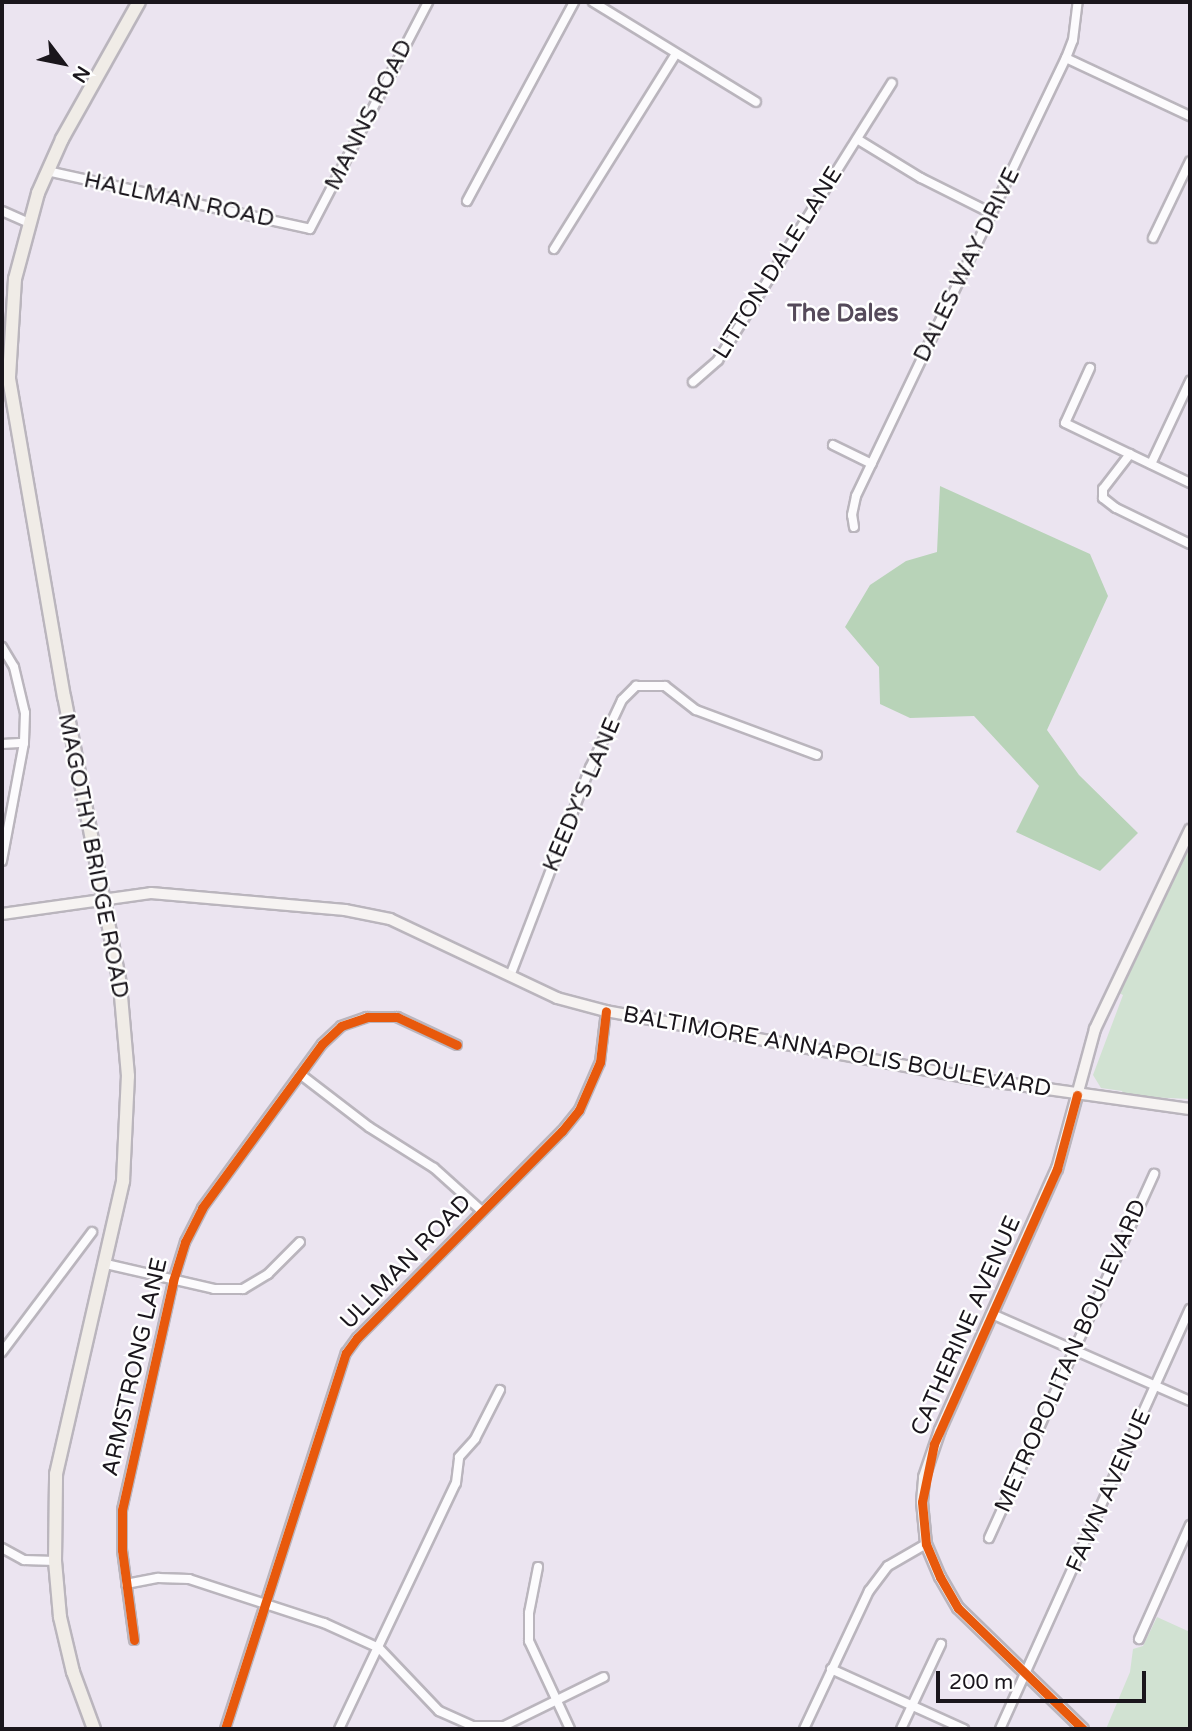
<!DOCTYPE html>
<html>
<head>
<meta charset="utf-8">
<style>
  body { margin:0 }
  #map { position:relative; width:1192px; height:1731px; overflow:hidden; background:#ebe4f0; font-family:"Varela Round",sans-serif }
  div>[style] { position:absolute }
  .green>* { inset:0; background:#d1e2d2 }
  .forest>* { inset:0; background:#b8d3b8 }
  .roads { filter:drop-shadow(2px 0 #bab5bd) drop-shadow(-2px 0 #bab5bd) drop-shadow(0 2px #bab5bd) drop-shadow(0 -2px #bab5bd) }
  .street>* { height:8px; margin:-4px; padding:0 4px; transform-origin:4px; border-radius:4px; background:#fcfbfd }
  .secondary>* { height:10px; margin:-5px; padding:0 5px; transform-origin:5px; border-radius:5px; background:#f6f3f2 }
  .primary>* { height:12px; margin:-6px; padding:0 6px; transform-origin:6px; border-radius:6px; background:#f0ece7 }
  .cycleway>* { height:9px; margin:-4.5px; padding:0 4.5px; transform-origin:4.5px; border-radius:4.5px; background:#e8590c }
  span { translate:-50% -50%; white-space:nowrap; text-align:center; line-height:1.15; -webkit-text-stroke:5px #fff; paint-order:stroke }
  .street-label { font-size:23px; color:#1a161c }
  .neighbourhood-label { font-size:24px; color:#554a5a; font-weight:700 }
  .frame { position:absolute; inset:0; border:4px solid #1a161c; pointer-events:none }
  .north { position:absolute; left:28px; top:28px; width:70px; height:70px; -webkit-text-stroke:5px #fff; paint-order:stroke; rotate:122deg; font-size:19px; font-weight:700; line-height:28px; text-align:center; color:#1a161c }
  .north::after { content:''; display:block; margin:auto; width:24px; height:32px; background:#1a161c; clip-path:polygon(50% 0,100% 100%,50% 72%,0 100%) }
  .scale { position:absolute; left:936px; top:1671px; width:210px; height:32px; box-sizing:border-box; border:4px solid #1a161c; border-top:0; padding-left:9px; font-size:21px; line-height:24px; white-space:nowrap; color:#1a161c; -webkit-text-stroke:5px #fff; paint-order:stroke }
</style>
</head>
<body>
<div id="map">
  <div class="green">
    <i style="clip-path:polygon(1190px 845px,1190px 1099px,1124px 1096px,1122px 1091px,1101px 1088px,1093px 1075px,1123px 995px,1119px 993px)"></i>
    <i style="clip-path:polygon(1157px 1617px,1190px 1632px,1190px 1729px,1106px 1729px,1130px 1672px,1133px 1649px,1143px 1646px)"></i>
  </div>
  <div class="forest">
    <i style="clip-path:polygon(940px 486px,1090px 554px,1108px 596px,1047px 730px,1079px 775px,1138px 833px,1100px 871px,1016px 832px,1039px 786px,974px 716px,910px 718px,880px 704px,879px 667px,845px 627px,870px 585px,906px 561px,937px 552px)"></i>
  </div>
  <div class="roads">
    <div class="street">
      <i style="left:593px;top:2px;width:191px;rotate:31.5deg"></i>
      <i style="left:1066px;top:58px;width:137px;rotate:25.1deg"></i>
      <i style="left:857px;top:139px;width:75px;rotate:31.4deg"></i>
      <i style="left:921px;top:178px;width:78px;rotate:26.6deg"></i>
      <i style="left:47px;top:171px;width:269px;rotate:12.4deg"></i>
      <i style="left:310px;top:229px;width:256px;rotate:-62.5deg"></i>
      <i style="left:467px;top:201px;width:226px;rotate:-61.7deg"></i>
      <i style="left:2px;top:211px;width:30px;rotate:24deg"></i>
      <i style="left:1153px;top:238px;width:85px;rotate:-64.3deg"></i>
      <i style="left:554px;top:249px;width:230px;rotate:-58deg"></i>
      <i style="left:1090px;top:368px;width:60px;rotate:114.4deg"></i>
      <i style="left:1065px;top:423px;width:139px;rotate:25.6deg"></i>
      <i style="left:693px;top:382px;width:33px;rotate:-41deg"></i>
      <i style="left:718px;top:360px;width:327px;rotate:-57.9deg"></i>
      <i style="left:833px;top:445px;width:43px;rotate:26deg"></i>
      <i style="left:1130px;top:454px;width:44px;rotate:127.6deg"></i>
      <i style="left:1103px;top:489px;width:9px;rotate:90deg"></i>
      <i style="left:1103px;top:498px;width:16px;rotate:38deg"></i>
      <i style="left:1116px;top:508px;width:82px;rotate:25.9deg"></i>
      <i style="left:1151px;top:464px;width:92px;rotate:-64.8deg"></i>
      <i style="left:854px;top:527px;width:12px;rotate:-99deg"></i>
      <i style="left:852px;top:515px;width:19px;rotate:-78deg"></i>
      <i style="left:856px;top:496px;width:486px;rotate:-64.4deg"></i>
      <i style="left:1066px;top:58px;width:19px;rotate:-69deg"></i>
      <i style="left:1073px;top:40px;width:38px;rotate:-83deg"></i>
      <i style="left:2px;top:647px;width:23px;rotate:59deg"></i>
      <i style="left:14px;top:667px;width:47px;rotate:76.6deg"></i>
      <i style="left:25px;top:713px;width:30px;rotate:92deg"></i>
      <i style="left:24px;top:743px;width:120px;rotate:100.6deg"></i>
      <i style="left:2px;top:744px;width:22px;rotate:-3deg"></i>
      <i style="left:510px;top:976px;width:223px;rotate:-69deg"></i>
      <i style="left:590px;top:768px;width:75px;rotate:-64.8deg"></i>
      <i style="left:622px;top:700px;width:20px;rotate:-45deg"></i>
      <i style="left:636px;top:686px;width:29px"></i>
      <i style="left:665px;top:686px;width:39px;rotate:38deg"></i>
      <i style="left:696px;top:710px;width:129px;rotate:20.4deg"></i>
      <i style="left:300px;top:1074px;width:87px;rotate:37.5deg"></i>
      <i style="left:369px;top:1127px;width:77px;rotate:32.2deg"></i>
      <i style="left:434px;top:1168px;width:64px;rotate:41.9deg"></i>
      <i style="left:106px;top:1264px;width:111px;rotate:13deg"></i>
      <i style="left:214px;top:1289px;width:29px"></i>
      <i style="left:243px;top:1289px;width:29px;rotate:-31deg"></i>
      <i style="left:268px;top:1274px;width:45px;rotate:-45deg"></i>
      <i style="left:992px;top:1314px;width:216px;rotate:23.7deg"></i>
      <i style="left:2px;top:1352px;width:150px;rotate:-53.1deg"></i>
      <i style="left:989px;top:1538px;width:400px;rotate:-65.6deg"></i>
      <i style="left:2px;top:1548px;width:25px;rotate:29deg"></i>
      <i style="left:24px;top:1560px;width:31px;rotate:2deg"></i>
      <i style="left:538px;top:1567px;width:47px;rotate:101.1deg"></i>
      <i style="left:529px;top:1613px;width:28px;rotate:90deg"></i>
      <i style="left:529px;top:1641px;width:97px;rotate:65deg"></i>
      <i style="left:126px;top:1584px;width:33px;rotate:-11deg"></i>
      <i style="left:158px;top:1578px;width:31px;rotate:2deg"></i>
      <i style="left:189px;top:1579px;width:142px;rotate:18.1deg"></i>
      <i style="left:324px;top:1623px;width:60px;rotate:24.4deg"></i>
      <i style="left:379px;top:1648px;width:87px;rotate:46.4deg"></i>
      <i style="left:439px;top:1711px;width:36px;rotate:24deg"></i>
      <i style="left:472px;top:1726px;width:32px"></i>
      <i style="left:504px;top:1726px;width:111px;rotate:-26.1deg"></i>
      <i style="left:1139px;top:1639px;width:125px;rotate:-65.9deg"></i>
      <i style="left:134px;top:1640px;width:91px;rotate:-97.6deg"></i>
      <i style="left:122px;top:1550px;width:40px;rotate:-90deg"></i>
      <i style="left:122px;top:1510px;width:235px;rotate:-77.4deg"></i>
      <i style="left:173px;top:1281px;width:41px;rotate:-72.9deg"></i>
      <i style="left:185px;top:1242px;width:38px;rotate:-63deg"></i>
      <i style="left:202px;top:1208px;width:203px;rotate:-53.8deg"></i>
      <i style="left:322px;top:1044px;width:26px;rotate:-43deg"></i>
      <i style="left:341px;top:1026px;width:28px;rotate:-19deg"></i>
      <i style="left:367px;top:1017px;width:30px"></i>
      <i style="left:397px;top:1017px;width:66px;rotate:25deg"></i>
      <i style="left:831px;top:1669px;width:146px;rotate:24.3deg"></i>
      <i style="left:225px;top:1729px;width:395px;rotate:-72.2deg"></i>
      <i style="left:346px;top:1353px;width:19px;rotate:-54deg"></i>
      <i style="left:357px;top:1338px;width:291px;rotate:-45.3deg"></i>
      <i style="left:562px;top:1131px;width:27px;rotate:-51deg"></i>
      <i style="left:579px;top:1110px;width:52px;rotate:-66.4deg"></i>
      <i style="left:600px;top:1062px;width:51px;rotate:-83.3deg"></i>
      <i style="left:339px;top:1729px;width:272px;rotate:-64.6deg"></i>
      <i style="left:456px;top:1483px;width:26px;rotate:-83deg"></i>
      <i style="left:459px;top:1457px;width:24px;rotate:-48deg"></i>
      <i style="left:475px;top:1439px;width:55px;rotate:-63deg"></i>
      <i style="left:804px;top:1729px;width:153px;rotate:-64.8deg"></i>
      <i style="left:869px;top:1591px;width:31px;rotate:-53deg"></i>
      <i style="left:888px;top:1566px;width:44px;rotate:-30.1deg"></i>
      <i style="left:901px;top:1729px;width:94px;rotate:-64.8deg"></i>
      <i style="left:1000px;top:1729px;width:461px;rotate:-65.7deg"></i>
    </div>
    <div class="secondary">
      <i style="left:2px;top:914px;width:150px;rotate:-8deg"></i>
      <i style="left:151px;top:893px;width:195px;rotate:5deg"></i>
      <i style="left:345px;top:910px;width:46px;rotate:11.3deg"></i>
      <i style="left:390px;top:919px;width:185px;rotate:25.3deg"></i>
      <i style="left:557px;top:998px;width:51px;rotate:14.9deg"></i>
      <i style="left:606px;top:1011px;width:376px;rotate:10.4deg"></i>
      <i style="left:976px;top:1079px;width:216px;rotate:8deg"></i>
      <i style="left:1083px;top:1729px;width:174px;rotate:-135.9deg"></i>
      <i style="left:958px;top:1608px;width:36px;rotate:-120deg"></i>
      <i style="left:940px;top:1577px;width:36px;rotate:-113deg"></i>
      <i style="left:926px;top:1544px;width:42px;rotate:-95.4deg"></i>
      <i style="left:922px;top:1502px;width:25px;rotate:-85deg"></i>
      <i style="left:924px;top:1477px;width:50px;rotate:-71.2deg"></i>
      <i style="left:940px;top:1430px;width:286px;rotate:-65.9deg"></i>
      <i style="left:1057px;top:1169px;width:145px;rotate:-74.8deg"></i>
      <i style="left:1095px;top:1029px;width:221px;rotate:-64.5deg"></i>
    </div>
    <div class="primary">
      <i style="left:94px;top:1729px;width:61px;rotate:-110.2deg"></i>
      <i style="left:73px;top:1672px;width:57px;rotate:-103.3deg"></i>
      <i style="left:60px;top:1617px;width:56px;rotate:-95.1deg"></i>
      <i style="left:55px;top:1561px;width:87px;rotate:-89.3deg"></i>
      <i style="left:56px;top:1474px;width:301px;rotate:-77.1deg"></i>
      <i style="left:123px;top:1181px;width:105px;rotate:-87.3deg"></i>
      <i style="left:128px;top:1076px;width:92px;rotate:-95deg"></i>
      <i style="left:120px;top:984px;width:292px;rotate:-101deg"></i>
      <i style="left:64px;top:697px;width:325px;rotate:-99.8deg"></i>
      <i style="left:9px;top:377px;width:98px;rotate:-86.5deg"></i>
      <i style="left:15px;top:279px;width:89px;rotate:-75deg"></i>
      <i style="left:38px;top:193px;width:59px;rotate:-66deg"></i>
      <i style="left:62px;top:139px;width:157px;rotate:-60.7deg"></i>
    </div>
  </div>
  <div class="cycleway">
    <i style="left:1077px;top:1095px;width:77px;rotate:105.1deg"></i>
    <i style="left:1057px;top:1169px;width:301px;rotate:114.1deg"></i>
    <i style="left:934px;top:1444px;width:59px;rotate:101.7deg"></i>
    <i style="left:922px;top:1502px;width:42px;rotate:84.6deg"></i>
    <i style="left:926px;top:1544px;width:36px;rotate:67deg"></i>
    <i style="left:940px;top:1577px;width:36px;rotate:60deg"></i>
    <i style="left:958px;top:1608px;width:174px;rotate:44.1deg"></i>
    <i style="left:134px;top:1640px;width:91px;rotate:-97.6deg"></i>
    <i style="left:122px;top:1550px;width:40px;rotate:-90deg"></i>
    <i style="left:122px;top:1510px;width:235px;rotate:-77.4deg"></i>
    <i style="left:173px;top:1281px;width:41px;rotate:-72.9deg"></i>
    <i style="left:185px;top:1242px;width:38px;rotate:-63deg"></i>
    <i style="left:202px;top:1208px;width:203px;rotate:-53.8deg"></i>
    <i style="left:322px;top:1044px;width:26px;rotate:-43deg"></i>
    <i style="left:341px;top:1026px;width:28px;rotate:-19deg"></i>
    <i style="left:367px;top:1017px;width:30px"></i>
    <i style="left:397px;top:1017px;width:66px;rotate:25deg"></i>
    <i style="left:225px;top:1729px;width:395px;rotate:-72.2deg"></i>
    <i style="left:346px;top:1353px;width:19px;rotate:-54deg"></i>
    <i style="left:357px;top:1338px;width:291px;rotate:-45.3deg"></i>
    <i style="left:562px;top:1131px;width:27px;rotate:-51deg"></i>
    <i style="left:579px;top:1110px;width:52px;rotate:-66.4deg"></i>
    <i style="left:600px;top:1062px;width:51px;rotate:-83.3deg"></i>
  </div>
  <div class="street-label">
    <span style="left:369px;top:115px;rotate:-63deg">MANNS ROAD</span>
    <span style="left:179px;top:200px;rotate:12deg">HALLMAN ROAD</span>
    <span style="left:778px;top:263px;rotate:-58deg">LITTON DALE LANE</span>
    <span style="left:967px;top:265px;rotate:-64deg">DALES WAY DRIVE</span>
    <span style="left:582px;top:795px;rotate:-67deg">KEEDY'S LANE</span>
    <span style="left:93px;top:856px;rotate:79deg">MAGOTHY BRIDGE ROAD</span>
    <span style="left:837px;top:1052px;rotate:10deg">BALTIMORE ANNAPOLIS BOULEVARD</span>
    <span style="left:406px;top:1262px;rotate:-46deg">ULLMAN ROAD</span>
    <span style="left:966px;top:1326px;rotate:-66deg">CATHERINE AVENUE</span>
    <span style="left:1071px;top:1356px;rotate:-66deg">METROPOLITAN BOULEVARD</span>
    <span style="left:135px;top:1367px;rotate:-77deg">ARMSTRONG LANE</span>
    <span style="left:1109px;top:1491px;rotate:-66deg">FAWN AVENUE</span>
  </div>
  <div class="neighbourhood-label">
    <span style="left:843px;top:314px">The Dales</span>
  </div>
  <div class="frame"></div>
  <div class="north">N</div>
  <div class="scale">200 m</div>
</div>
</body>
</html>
